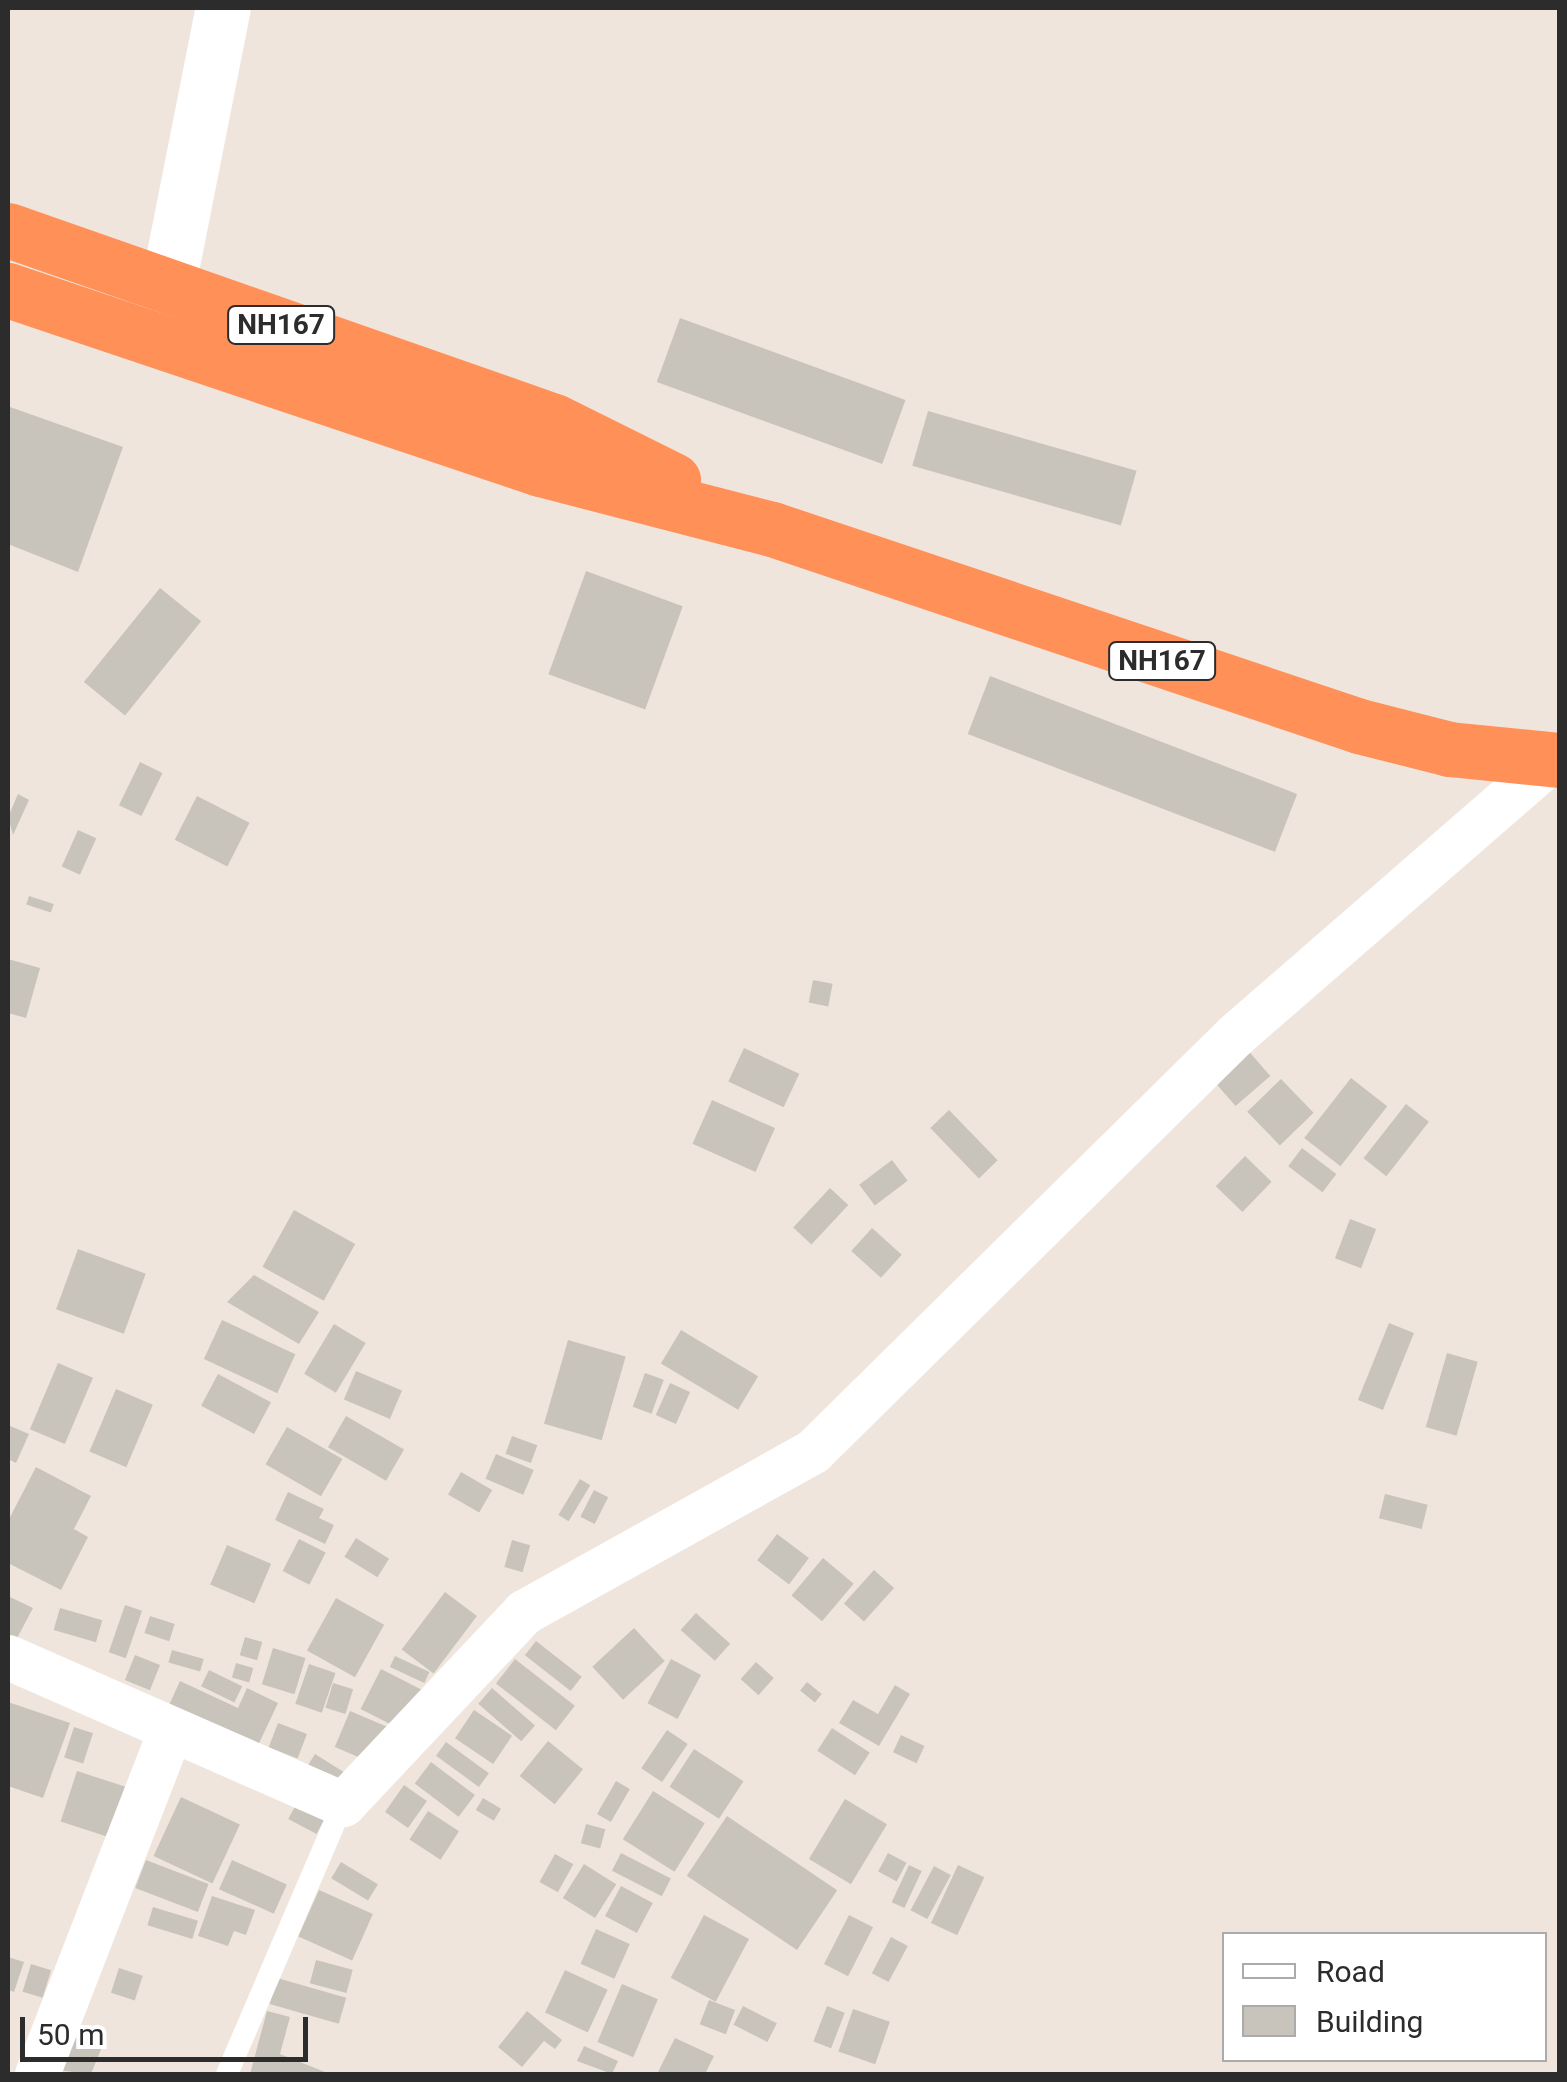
<!DOCTYPE html>
<html>
<head>
<meta charset="utf-8">
<style>
  body { margin:0 }
  #map { position:relative; width:1567px; height:2082px; overflow:hidden; background:#efe5dd; font-family:Roboto,sans-serif }
  div>[style] { position:absolute }
  .building>* { inset:0; background:#c9c4bb; transform-origin:0 0 }
  .lane>* { height:22px; margin:-11px; padding:0 11px; transform-origin:11px; border-radius:11px; background:#fff }
  .street>* { height:45px; margin:-22.5px; padding:0 22.5px; transform-origin:22.5px; border-radius:22.5px; background:#fff }
  .secondary>* { height:55px; margin:-27.5px; padding:0 27.5px; transform-origin:27.5px; border-radius:27.5px; background:#fff }
  .highway>* { height:55px; margin:-27.5px; padding:0 27.5px; transform-origin:27.5px; border-radius:27.5px; background:#ff9058 }
  span { translate:-50% -50%; white-space:nowrap; text-align:center; line-height:1.15; -webkit-text-stroke:8px #fff; paint-order:stroke }
  .shield-label span { padding:2px 8px; background:#fff; border:2px solid; border-radius:8px; -webkit-text-stroke-width:0 }
  .shield-label { font-size:28px; color:#2c2c2c; font-weight:700 }
  .frame { position:absolute; inset:0; border:10px solid #2c2c2c; pointer-events:none }
  .legend { position:absolute; left:1222px; top:1932px; width:325px; height:130px; box-sizing:border-box; background:#fff; border:2px solid #ababab; margin:0; padding:12px 18px; list-style:none; font-size:30px; color:#2c2c2c }
  .legend li { display:flex; align-items:center; gap:20px; height:50px }
  .legend b { width:50px; border:2px solid #ababab }
  .scale { position:absolute; left:20px; top:2017px; width:288px; height:45px; box-sizing:border-box; border:5px solid #2c2c2c; border-top:0; padding-left:12px; font-size:30px; line-height:35px; white-space:nowrap; color:#2c2c2c; -webkit-text-stroke:8px #fff; paint-order:stroke }
</style>
</head>
<body>
<div id="map">
  <div class="building">
    <i style="left:680px;top:318px;width:240px;height:68px;rotate:20deg"></i>
    <i style="clip-path:polygon(10px 407px,123px 447px,78px 572px,8px 544px)"></i>
    <i style="left:928px;top:411px;width:217px;height:57px;rotate:16deg"></i>
    <i style="left:586px;top:571px;width:103px;height:110px;rotate:20deg"></i>
    <i style="left:160px;top:588px;width:53px;height:121px;rotate:39deg"></i>
    <i style="left:990px;top:676px;width:329px;height:62px;rotate:21deg"></i>
    <i style="left:140px;top:762px;width:25px;height:48px;rotate:26deg"></i>
    <i style="clip-path:polygon(18px 794px,29px 800px,13px 835px,8px 817px)"></i>
    <i style="left:197px;top:796px;width:59px;height:49px;rotate:27deg"></i>
    <i style="left:78px;top:830px;width:20px;height:40px;rotate:24deg"></i>
    <i style="left:29px;top:896px;width:26px;height:9px;rotate:18deg"></i>
    <i style="clip-path:polygon(8px 959px,40px 968px,26px 1018px,8px 1013px)"></i>
    <i style="left:813px;top:980px;width:20px;height:23px;rotate:11deg"></i>
    <i style="left:744px;top:1048px;width:61px;height:37px;rotate:25deg"></i>
    <i style="left:1246px;top:1048px;width:37px;height:46px;rotate:49deg"></i>
    <i style="left:1351px;top:1078px;width:46px;height:76px;rotate:38deg"></i>
    <i style="left:1281px;top:1079px;width:47px;height:47px;rotate:46deg"></i>
    <i style="left:712px;top:1100px;width:69px;height:48px;rotate:24deg"></i>
    <i style="left:1406px;top:1104px;width:29px;height:69px;rotate:38deg"></i>
    <i style="left:949px;top:1110px;width:70px;height:26px;rotate:46deg"></i>
    <i style="left:1302px;top:1148px;width:43px;height:23px;rotate:37deg"></i>
    <i style="left:1245px;top:1156px;width:37px;height:42px;rotate:44deg"></i>
    <i style="left:892px;top:1160px;width:26px;height:41px;rotate:53deg"></i>
    <i style="left:830px;top:1188px;width:25px;height:54px;rotate:43deg"></i>
    <i style="left:294px;top:1210px;width:70px;height:65px;rotate:29deg"></i>
    <i style="left:1350px;top:1219px;width:28px;height:42px;rotate:21deg"></i>
    <i style="left:872px;top:1228px;width:40px;height:31px;rotate:42deg"></i>
    <i style="left:78px;top:1249px;width:72px;height:64px;rotate:20deg"></i>
    <i style="clip-path:polygon(254px 1275px,319px 1312px,299px 1344px,227px 1302px)"></i>
    <i style="left:222px;top:1320px;width:81px;height:43px;rotate:25deg"></i>
    <i style="left:1389px;top:1323px;width:27px;height:83px;rotate:22deg"></i>
    <i style="left:334px;top:1324px;width:37px;height:58px;rotate:31deg"></i>
    <i style="left:681px;top:1330px;width:90px;height:39px;rotate:31deg"></i>
    <i style="left:568px;top:1340px;width:60px;height:87px;rotate:16deg"></i>
    <i style="left:1447px;top:1353px;width:32px;height:77px;rotate:16deg"></i>
    <i style="left:58px;top:1363px;width:38px;height:72px;rotate:23deg"></i>
    <i style="left:356px;top:1371px;width:50px;height:31px;rotate:23deg"></i>
    <i style="left:645px;top:1373px;width:20px;height:36px;rotate:20deg"></i>
    <i style="left:218px;top:1374px;width:60px;height:36px;rotate:28deg"></i>
    <i style="left:670px;top:1383px;width:22px;height:35px;rotate:24deg"></i>
    <i style="left:116px;top:1389px;width:40px;height:68px;rotate:23deg"></i>
    <i style="left:346px;top:1416px;width:67px;height:36px;rotate:30deg"></i>
    <i style="clip-path:polygon(8px 1425px,29px 1434px,16px 1463px,8px 1459px)"></i>
    <i style="left:287px;top:1427px;width:64px;height:43px;rotate:30deg"></i>
    <i style="left:512px;top:1436px;width:27px;height:19px;rotate:20deg"></i>
    <i style="left:496px;top:1454px;width:41px;height:27px;rotate:23deg"></i>
    <i style="clip-path:polygon(36px 1467px,91px 1496px,74px 1529px,88px 1537px,61px 1590px,8px 1563px,8px 1521px)"></i>
    <i style="left:461px;top:1472px;width:36px;height:26px;rotate:30deg"></i>
    <i style="left:580px;top:1479px;width:12px;height:42px;rotate:31deg"></i>
    <i style="left:594px;top:1490px;width:16px;height:30px;rotate:27deg"></i>
    <i style="clip-path:polygon(288px 1492px,324px 1509px,319px 1518px,334px 1525px,325px 1544px,275px 1520px)"></i>
    <i style="left:1385px;top:1494px;width:44px;height:25px;rotate:14deg"></i>
    <i style="left:777px;top:1534px;width:40px;height:33px;rotate:37deg"></i>
    <i style="left:356px;top:1538px;width:39px;height:22px;rotate:32deg"></i>
    <i style="left:299px;top:1539px;width:30px;height:36px;rotate:27deg"></i>
    <i style="left:512px;top:1540px;width:19px;height:28px;rotate:16deg"></i>
    <i style="left:227px;top:1545px;width:48px;height:43px;rotate:23deg"></i>
    <i style="left:823px;top:1558px;width:40px;height:49px;rotate:40deg"></i>
    <i style="left:874px;top:1570px;width:27px;height:45px;rotate:42deg"></i>
    <i style="left:445px;top:1592px;width:40px;height:72px;rotate:37deg"></i>
    <i style="clip-path:polygon(8px 1596px,33px 1608px,15px 1642px,8px 1638px)"></i>
    <i style="left:336px;top:1598px;width:55px;height:60px;rotate:29deg"></i>
    <i style="left:125px;top:1605px;width:18px;height:50px;rotate:19deg"></i>
    <i style="left:60px;top:1608px;width:44px;height:23px;rotate:16deg"></i>
    <i style="left:696px;top:1613px;width:46px;height:23px;rotate:42deg"></i>
    <i style="left:150px;top:1616px;width:26px;height:18px;rotate:18deg"></i>
    <i style="left:634px;top:1628px;width:45px;height:57px;rotate:47deg"></i>
    <i style="left:245px;top:1637px;width:18px;height:19px;rotate:16deg"></i>
    <i style="left:536px;top:1641px;width:58px;height:18px;rotate:38deg"></i>
    <i style="left:273px;top:1648px;width:34px;height:38px;rotate:17deg"></i>
    <i style="left:172px;top:1650px;width:33px;height:13px;rotate:16deg"></i>
    <i style="left:135px;top:1655px;width:27px;height:27px;rotate:22deg"></i>
    <i style="left:395px;top:1656px;width:38px;height:12px;rotate:25deg"></i>
    <i style="left:515px;top:1659px;width:76px;height:31px;rotate:38deg"></i>
    <i style="left:671px;top:1659px;width:34px;height:50px;rotate:28deg"></i>
    <i style="left:756px;top:1662px;width:24px;height:23px;rotate:42deg"></i>
    <i style="left:236px;top:1663px;width:18px;height:15px;rotate:16deg"></i>
    <i style="left:309px;top:1664px;width:28px;height:42px;rotate:19deg"></i>
    <i style="left:381px;top:1669px;width:49px;height:45px;rotate:27deg"></i>
    <i style="left:209px;top:1670px;width:37px;height:18px;rotate:26deg"></i>
    <i style="clip-path:polygon(180px 1681px,238px 1708px,247px 1688px,278px 1703px,253px 1756px,165px 1714px)"></i>
    <i style="left:807px;top:1682px;width:19px;height:11px;rotate:39deg"></i>
    <i style="left:333px;top:1683px;width:21px;height:26px;rotate:17deg"></i>
    <i style="clip-path:polygon(895px 1685px,910px 1694px,879px 1746px,839px 1723px,853px 1700px,878px 1714px)"></i>
    <i style="left:492px;top:1688px;width:57px;height:21px;rotate:41deg"></i>
    <i style="clip-path:polygon(8px 1702px,70px 1723px,43px 1798px,8px 1786px)"></i>
    <i style="left:474px;top:1710px;width:46px;height:34px;rotate:34deg"></i>
    <i style="left:350px;top:1711px;width:43px;height:39px;rotate:23deg"></i>
    <i style="left:278px;top:1723px;width:31px;height:26px;rotate:21deg"></i>
    <i style="left:74px;top:1727px;width:20px;height:32px;rotate:18deg"></i>
    <i style="left:832px;top:1728px;width:45px;height:27px;rotate:33deg"></i>
    <i style="left:667px;top:1730px;width:25px;height:46px;rotate:34deg"></i>
    <i style="left:901px;top:1735px;width:26px;height:19px;rotate:25deg"></i>
    <i style="left:548px;top:1741px;width:45px;height:45px;rotate:39deg"></i>
    <i style="left:446px;top:1742px;width:53px;height:17px;rotate:36deg"></i>
    <i style="left:694px;top:1749px;width:59px;height:45px;rotate:33deg"></i>
    <i style="left:315px;top:1754px;width:40px;height:23px;rotate:32deg"></i>
    <i style="left:431px;top:1762px;width:55px;height:27px;rotate:37deg"></i>
    <i style="left:77px;top:1771px;width:51px;height:53px;rotate:18deg"></i>
    <i style="left:616px;top:1781px;width:16px;height:38px;rotate:30deg"></i>
    <i style="left:404px;top:1785px;width:28px;height:33px;rotate:35deg"></i>
    <i style="left:653px;top:1791px;width:61px;height:57px;rotate:32deg"></i>
    <i style="left:181px;top:1797px;width:65px;height:65px;rotate:25deg"></i>
    <i style="left:300px;top:1797px;width:32px;height:25px;rotate:28deg"></i>
    <i style="left:483px;top:1798px;width:21px;height:14px;rotate:31deg"></i>
    <i style="left:845px;top:1799px;width:49px;height:70px;rotate:31deg"></i>
    <i style="left:428px;top:1811px;width:37px;height:34px;rotate:33deg"></i>
    <i style="left:727px;top:1816px;width:133px;height:72px;rotate:34deg"></i>
    <i style="left:586px;top:1824px;width:20px;height:20px;rotate:15deg"></i>
    <i style="left:621px;top:1853px;width:56px;height:20px;rotate:27deg"></i>
    <i style="left:888px;top:1853px;width:21px;height:21px;rotate:28deg"></i>
    <i style="left:555px;top:1854px;width:21px;height:32px;rotate:29deg"></i>
    <i style="left:146px;top:1860px;width:67px;height:30px;rotate:21deg"></i>
    <i style="left:232px;top:1860px;width:60px;height:32px;rotate:24deg"></i>
    <i style="left:341px;top:1862px;width:43px;height:19px;rotate:31deg"></i>
    <i style="left:584px;top:1864px;width:38px;height:40px;rotate:32deg"></i>
    <i style="left:909px;top:1865px;width:14px;height:41px;rotate:25deg"></i>
    <i style="left:958px;top:1865px;width:29px;height:64px;rotate:25deg"></i>
    <i style="left:934px;top:1866px;width:19px;height:50px;rotate:28deg"></i>
    <i style="left:621px;top:1886px;width:36px;height:34px;rotate:28deg"></i>
    <i style="left:319px;top:1890px;width:59px;height:51px;rotate:24deg"></i>
    <i style="clip-path:polygon(212px 1896px,255px 1910px,246px 1935px,234px 1931px,228px 1946px,198px 1936px)"></i>
    <i style="left:153px;top:1907px;width:47px;height:19px;rotate:17deg"></i>
    <i style="left:704px;top:1915px;width:51px;height:71px;rotate:28deg"></i>
    <i style="left:849px;top:1915px;width:27px;height:55px;rotate:27deg"></i>
    <i style="left:596px;top:1929px;width:37px;height:38px;rotate:24deg"></i>
    <i style="left:891px;top:1937px;width:19px;height:41px;rotate:28deg"></i>
    <i style="clip-path:polygon(8px 1957px,24px 1962px,14px 1992px,8px 1990px)"></i>
    <i style="left:316px;top:1960px;width:38px;height:24px;rotate:15deg"></i>
    <i style="left:31px;top:1964px;width:21px;height:29px;rotate:17deg"></i>
    <i style="left:119px;top:1968px;width:25px;height:26px;rotate:18deg"></i>
    <i style="left:565px;top:1970px;width:47px;height:47px;rotate:25deg"></i>
    <i style="left:277px;top:1978px;width:72px;height:27px;rotate:16deg"></i>
    <i style="left:622px;top:1984px;width:39px;height:63px;rotate:23deg"></i>
    <i style="left:709px;top:2000px;width:28px;height:26px;rotate:21deg"></i>
    <i style="left:743px;top:2006px;width:38px;height:21px;rotate:27deg"></i>
    <i style="left:827px;top:2006px;width:19px;height:38px;rotate:21deg"></i>
    <i style="left:853px;top:2009px;width:39px;height:45px;rotate:19deg"></i>
    <i style="clip-path:polygon(267px 2011px,290px 2017px,280px 2054px,330px 2074px,250px 2074px)"></i>
    <i style="clip-path:polygon(527px 2011px,562px 2040px,555px 2049px,544px 2041px,522px 2067px,498px 2047px)"></i>
    <i style="clip-path:polygon(74px 2025px,106px 2037px,91px 2074px,56px 2070px)"></i>
    <i style="clip-path:polygon(675px 2038px,714px 2056px,705px 2074px,657px 2074px)"></i>
    <i style="clip-path:polygon(584px 2046px,618px 2061px,612px 2074px,577px 2061px)"></i>
  </div>
  <div class="lane">
    <i style="left:227px;top:2074px;width:294px;rotate:-66.8deg"></i>
  </div>
  <div class="street">
    <i style="left:8px;top:1657px;width:366px;rotate:23.7deg"></i>
    <i style="left:343px;top:1804px;width:264px;rotate:-46.7deg"></i>
    <i style="left:524px;top:1612px;width:331px;rotate:-29.1deg"></i>
    <i style="left:813px;top:1451px;width:593px;rotate:-44.59deg"></i>
    <i style="left:1235px;top:1035px;width:419px;rotate:-41deg"></i>
    <i style="left:37px;top:2074px;width:370px;rotate:-68.8deg"></i>
  </div>
  <div class="secondary">
    <i style="left:159px;top:330px;width:328px;rotate:-78.8deg"></i>
  </div>
  <div class="highway">
    <i style="left:8px;top:230px;width:578px;rotate:19.28deg"></i>
    <i style="left:554px;top:421px;width:133px;rotate:26.4deg"></i>
    <i style="left:8px;top:290px;width:561px;rotate:18.6deg"></i>
    <i style="left:540px;top:469px;width:240px;rotate:14.5deg"></i>
    <i style="left:772px;top:529px;width:619px;rotate:18.55deg"></i>
    <i style="left:1359px;top:726px;width:93px;rotate:14.3deg"></i>
    <i style="left:1449px;top:749px;width:112px;rotate:5.7deg"></i>
  </div>
  <div class="shield-label">
    <span style="left:281px;top:325px">NH167</span>
    <span style="left:1162px;top:661px">NH167</span>
  </div>
  <div class="frame"></div>
  <ul class="legend">
  <li><b style="height:12px;background:#fff"></b>Road</li>
  <li><b style="height:28px;background:#c9c4bb"></b>Building</li>
  </ul>
  <div class="scale">50 m</div>
</div>
</body>
</html>
